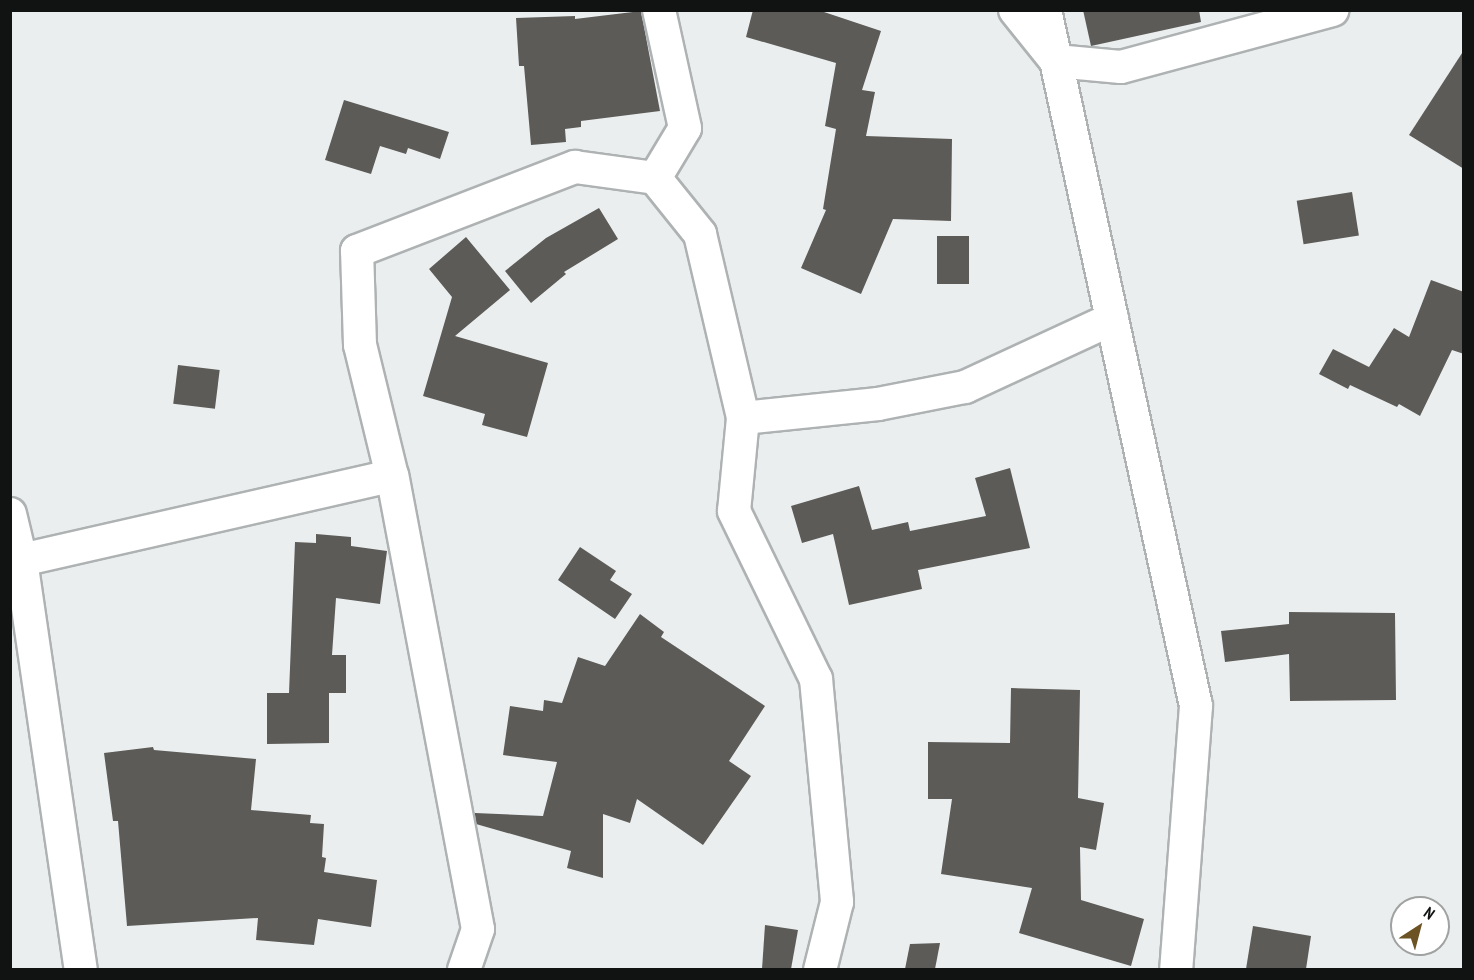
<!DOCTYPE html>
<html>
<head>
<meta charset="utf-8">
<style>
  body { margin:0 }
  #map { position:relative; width:1474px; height:980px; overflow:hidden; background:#eaeeef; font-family:"PT Sans Narrow",sans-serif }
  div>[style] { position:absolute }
  .building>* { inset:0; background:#5c5b58; transform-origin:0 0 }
  .roads { filter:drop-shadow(2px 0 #aeb2b3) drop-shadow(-2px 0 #aeb2b3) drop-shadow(0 2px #aeb2b3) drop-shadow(0 -2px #aeb2b3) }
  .street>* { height:32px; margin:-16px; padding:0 16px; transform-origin:16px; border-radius:16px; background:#fff }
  span { translate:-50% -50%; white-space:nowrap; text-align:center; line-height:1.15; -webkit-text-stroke:6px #fff; paint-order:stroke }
  .frame { position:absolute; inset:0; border:12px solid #111313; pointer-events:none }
  .north { position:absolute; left:1390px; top:896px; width:60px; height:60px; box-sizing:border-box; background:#fff; border:2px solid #a0a1a1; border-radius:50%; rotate:36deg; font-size:16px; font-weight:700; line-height:24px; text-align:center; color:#111313 }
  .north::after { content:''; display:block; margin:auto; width:21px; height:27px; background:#6c5324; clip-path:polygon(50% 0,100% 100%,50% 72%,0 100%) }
</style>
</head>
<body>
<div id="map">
  <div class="building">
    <i style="clip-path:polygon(753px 10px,818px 10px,881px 31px,862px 90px,875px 92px,866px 136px,952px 139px,951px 221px,893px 219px,861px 294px,801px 268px,826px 210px,823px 209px,836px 129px,825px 126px,836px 63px,746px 37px)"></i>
    <i style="clip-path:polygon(1083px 10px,1199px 10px,1201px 22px,1091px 46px)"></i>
    <i style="clip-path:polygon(641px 11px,660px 111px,581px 121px,581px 127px,565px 129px,566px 142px,531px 145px,524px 66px,519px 66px,516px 18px,575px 16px,575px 19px)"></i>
    <i style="clip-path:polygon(1464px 50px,1464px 169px,1409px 135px)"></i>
    <i style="clip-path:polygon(344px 100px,449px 132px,440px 159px,408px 148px,406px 154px,380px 146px,371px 174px,325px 160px)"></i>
    <i style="left:1352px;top:192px;width:44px;height:56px;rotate:81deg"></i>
    <i style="clip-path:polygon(599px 208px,618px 239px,564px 272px,566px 274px,531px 303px,505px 271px,546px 238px)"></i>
    <i style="left:937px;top:236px;width:32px;height:48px"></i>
    <i style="clip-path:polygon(466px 237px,510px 290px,455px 336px,548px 363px,527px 437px,482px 425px,485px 414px,423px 396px,452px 297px,429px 269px)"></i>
    <i style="clip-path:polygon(1431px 280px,1464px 292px,1464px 354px,1452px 350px,1420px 416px,1399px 404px,1397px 407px,1350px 385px,1348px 389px,1319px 374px,1333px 349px,1369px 367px,1394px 328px,1409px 337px)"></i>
    <i style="left:178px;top:365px;width:42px;height:39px;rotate:7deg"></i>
    <i style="clip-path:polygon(1010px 468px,1030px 548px,918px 570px,922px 589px,849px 605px,833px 534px,802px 543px,791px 506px,859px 486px,872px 530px,908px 522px,910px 531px,986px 516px,975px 478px)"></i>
    <i style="clip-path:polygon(316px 534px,351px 537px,351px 546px,387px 551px,380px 604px,336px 598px,332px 655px,346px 655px,346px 693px,329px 693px,329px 743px,267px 744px,267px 693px,289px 693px,295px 542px,316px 543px)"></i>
    <i style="clip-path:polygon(580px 547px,616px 571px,610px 580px,632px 594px,615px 619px,558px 580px)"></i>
    <i style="clip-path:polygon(1289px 612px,1395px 613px,1396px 700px,1290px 701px,1289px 654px,1225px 662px,1221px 631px,1289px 624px)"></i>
    <i style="clip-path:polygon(640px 614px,664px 632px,661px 637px,765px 706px,729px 761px,751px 776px,703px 845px,637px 799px,630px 823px,603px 814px,603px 878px,567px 868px,571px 851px,476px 824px,475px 815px,475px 813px,543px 816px,557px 762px,503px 755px,510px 706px,543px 711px,544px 700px,562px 703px,578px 657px,605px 666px)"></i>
    <i style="clip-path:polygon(1011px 688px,1080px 690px,1078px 798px,1104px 803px,1096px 850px,1080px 847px,1081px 900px,1144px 919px,1131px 966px,1019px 933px,1032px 888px,941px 874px,952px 799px,928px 799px,928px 742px,1010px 743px)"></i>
    <i style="clip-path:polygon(153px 747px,154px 750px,256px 759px,251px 810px,311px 815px,310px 823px,324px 824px,322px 857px,326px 858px,324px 872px,377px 880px,371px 927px,318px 919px,314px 945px,256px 940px,258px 918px,127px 926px,118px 821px,113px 821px,104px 753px)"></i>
    <i style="clip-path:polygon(765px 925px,798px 930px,791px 969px,762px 969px)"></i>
    <i style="clip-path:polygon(1253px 926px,1311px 936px,1306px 969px,1246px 969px)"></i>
    <i style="clip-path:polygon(940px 943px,935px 969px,905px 969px,910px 944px)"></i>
  </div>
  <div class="roads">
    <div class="street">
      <i style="left:1015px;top:10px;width:65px;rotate:51.2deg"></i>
      <i style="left:1056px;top:61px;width:65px;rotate:5.3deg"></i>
      <i style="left:1121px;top:67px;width:219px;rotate:-15.1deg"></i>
      <i style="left:1045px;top:10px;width:712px;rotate:77.76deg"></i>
      <i style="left:1196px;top:706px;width:265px;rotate:94.3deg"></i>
      <i style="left:655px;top:178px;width:58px;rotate:-59deg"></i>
      <i style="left:685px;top:128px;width:121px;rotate:-102.4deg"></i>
      <i style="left:743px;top:418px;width:136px;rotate:-5.9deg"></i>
      <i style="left:878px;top:404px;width:89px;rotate:-11.1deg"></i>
      <i style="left:965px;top:387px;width:162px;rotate:-24.8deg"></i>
      <i style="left:10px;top:514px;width:47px;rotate:76.6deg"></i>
      <i style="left:21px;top:560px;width:414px;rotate:81.7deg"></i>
      <i style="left:21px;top:560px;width:380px;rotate:-12.8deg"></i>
      <i style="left:464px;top:970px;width:43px;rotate:-71.1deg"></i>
      <i style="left:478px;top:929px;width:461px;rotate:-100.7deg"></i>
      <i style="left:392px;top:476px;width:135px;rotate:-103.7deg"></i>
      <i style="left:360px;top:345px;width:94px;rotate:-91.8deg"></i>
      <i style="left:357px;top:251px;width:234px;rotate:-21.1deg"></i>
      <i style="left:575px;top:167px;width:81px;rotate:7.8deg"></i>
      <i style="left:655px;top:178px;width:72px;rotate:51.2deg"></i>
      <i style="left:700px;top:234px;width:189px;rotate:76.8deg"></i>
      <i style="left:743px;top:418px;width:93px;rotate:95.5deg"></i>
      <i style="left:734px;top:511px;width:187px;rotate:64deg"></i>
      <i style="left:816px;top:679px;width:224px;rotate:84.6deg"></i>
      <i style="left:837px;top:902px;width:70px;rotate:104deg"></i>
    </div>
  </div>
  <div class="frame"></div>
  <div class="north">N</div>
</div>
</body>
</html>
